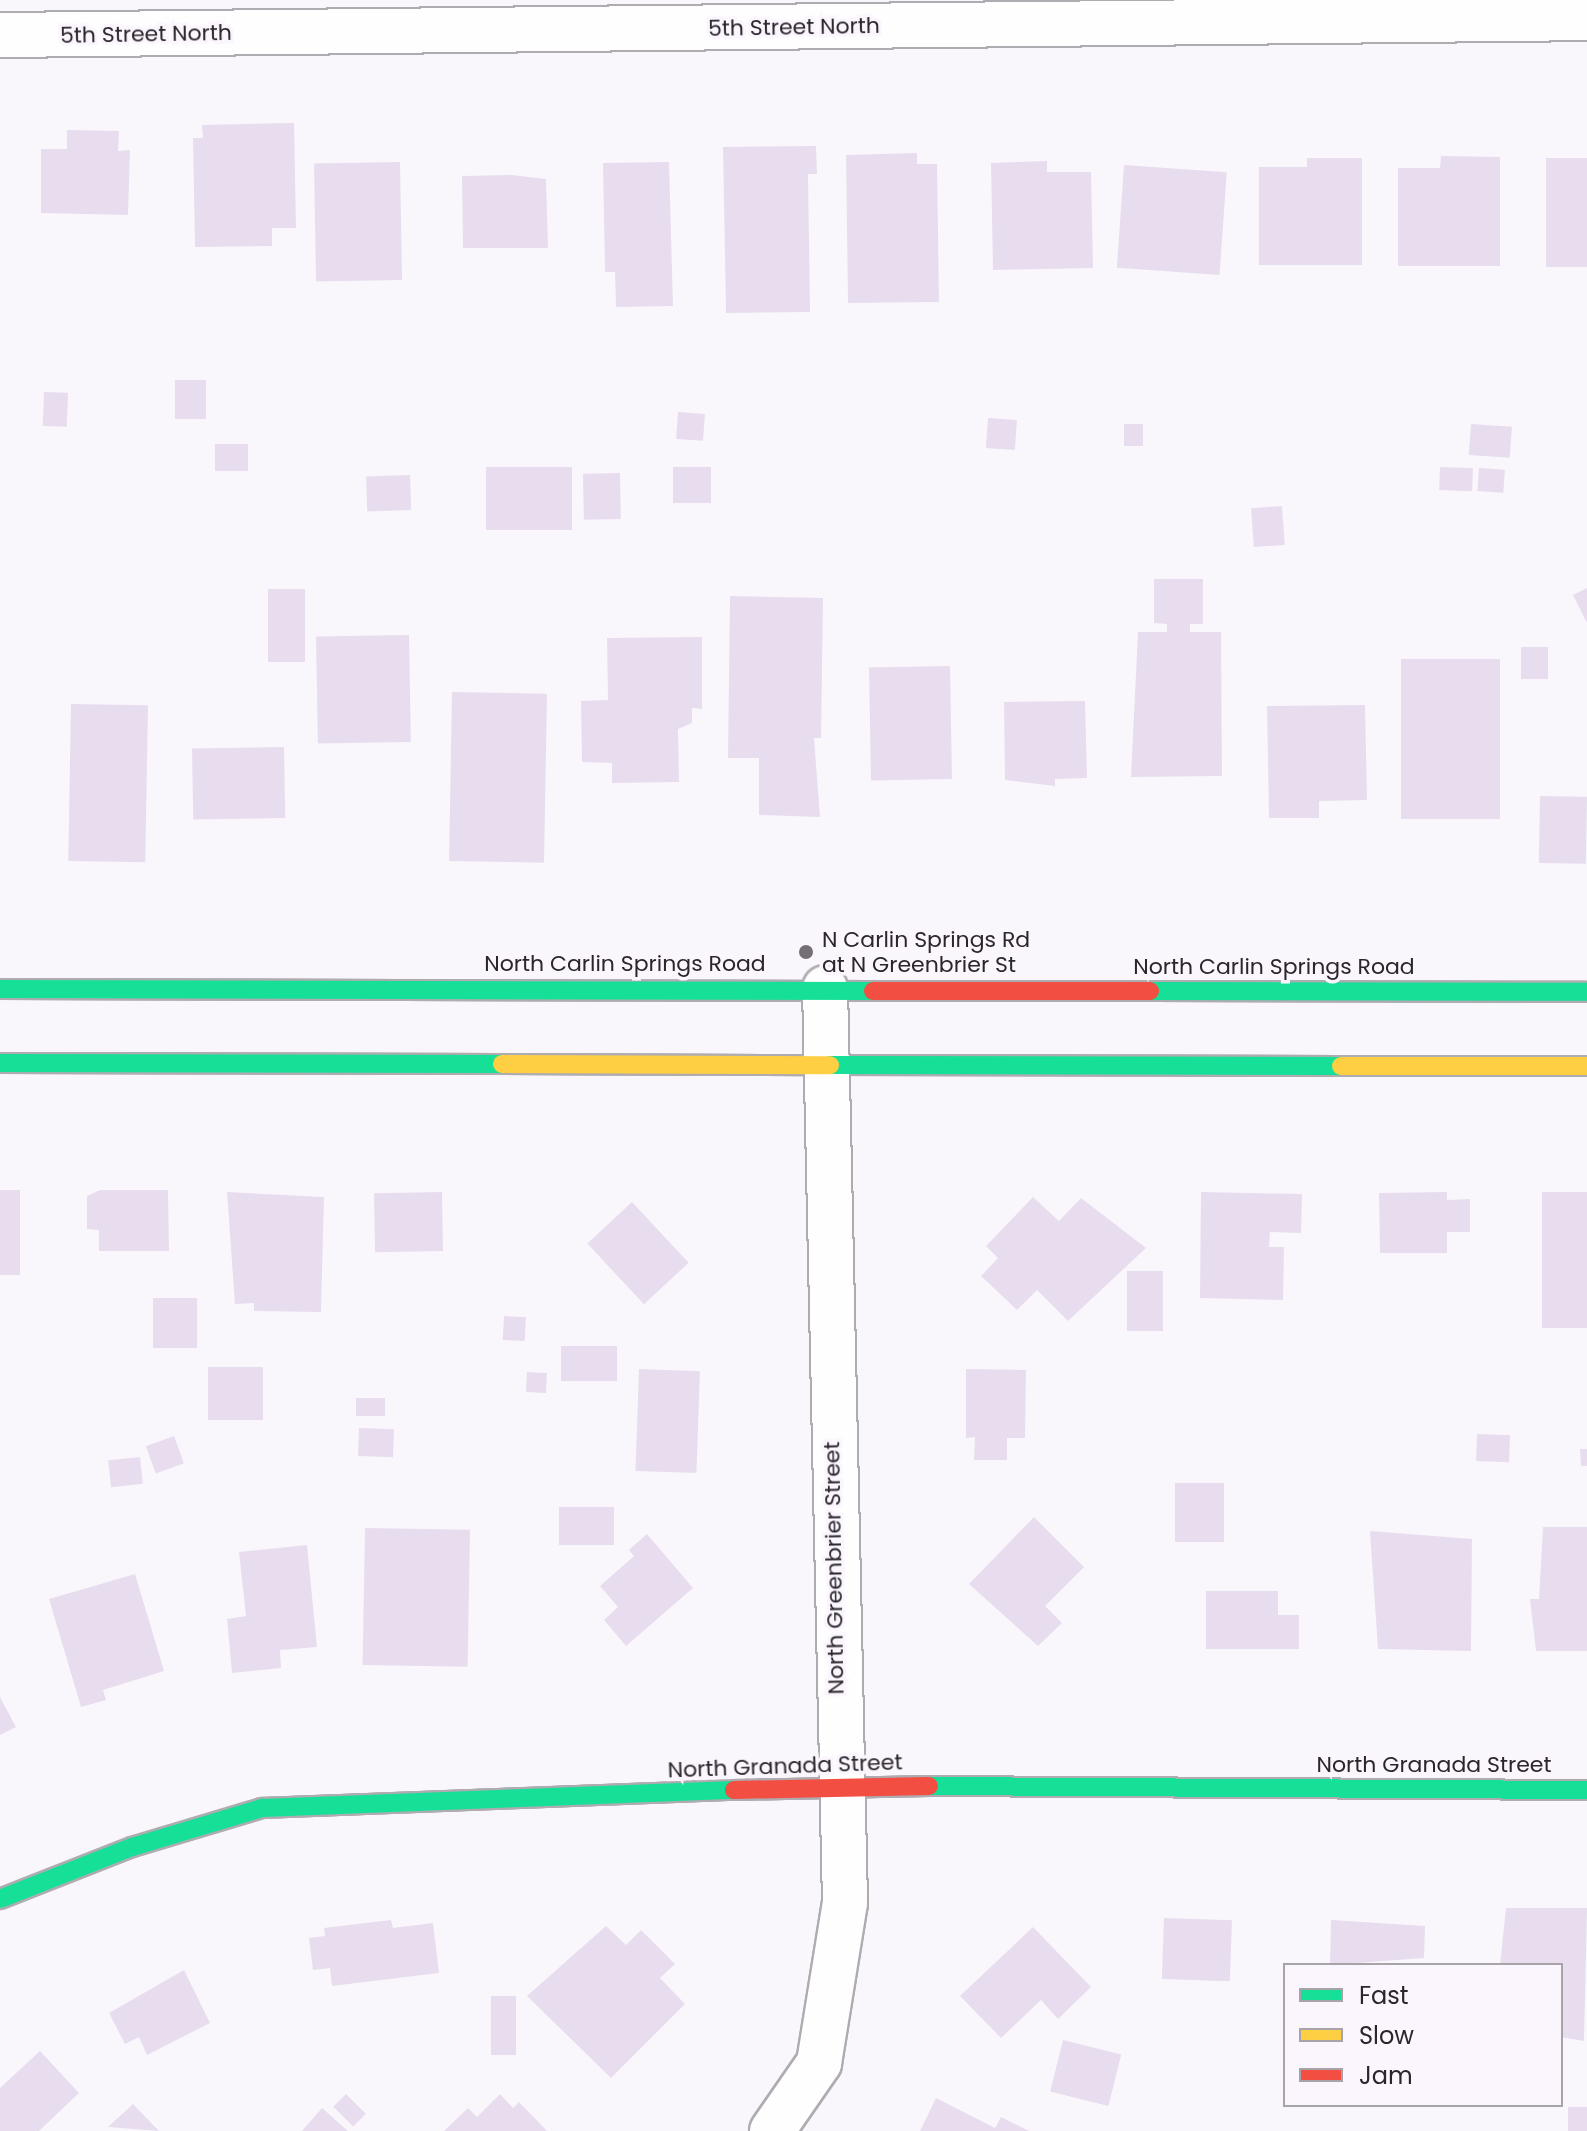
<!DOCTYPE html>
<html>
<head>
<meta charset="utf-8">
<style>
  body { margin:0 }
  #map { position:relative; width:1587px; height:2131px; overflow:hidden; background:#faf7fc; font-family:Poppins,sans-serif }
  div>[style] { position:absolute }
  .building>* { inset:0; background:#e8ddee; transform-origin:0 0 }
  .roads { filter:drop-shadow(2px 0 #afacb1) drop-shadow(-2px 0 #afacb1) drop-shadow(0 2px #afacb1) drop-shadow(0 -2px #afacb1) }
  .street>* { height:44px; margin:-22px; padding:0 22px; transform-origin:22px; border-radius:22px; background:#fefeff }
  .fast>* { height:18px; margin:-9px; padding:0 9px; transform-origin:9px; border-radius:9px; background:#16e098 }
  .slow>* { height:18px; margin:-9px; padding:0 9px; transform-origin:9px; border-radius:9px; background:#ffcf43 }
  .jam>* { height:18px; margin:-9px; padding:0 9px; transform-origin:9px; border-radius:9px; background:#f24e42 }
  .dots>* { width:22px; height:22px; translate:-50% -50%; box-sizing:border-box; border:4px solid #fbf6fd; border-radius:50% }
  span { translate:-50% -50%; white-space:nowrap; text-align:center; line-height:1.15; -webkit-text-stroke:7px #fbf6fd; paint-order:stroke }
  .street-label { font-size:22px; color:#2a262c }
  .poi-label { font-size:22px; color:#2a262c }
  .left { translate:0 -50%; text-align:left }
  .legend { position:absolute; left:1283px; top:1963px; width:280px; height:144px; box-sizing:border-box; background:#fbf6fd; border:2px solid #a7a3a9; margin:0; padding:10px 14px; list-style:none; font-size:24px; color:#2a262c }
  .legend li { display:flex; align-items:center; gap:16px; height:40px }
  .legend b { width:40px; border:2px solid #a7a3a9 }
</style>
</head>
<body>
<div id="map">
  <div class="building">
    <i style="clip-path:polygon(294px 123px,296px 228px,272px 228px,272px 246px,195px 247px,193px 138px,203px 138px,202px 125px)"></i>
    <i style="clip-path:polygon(67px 130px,119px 131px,118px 151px,130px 150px,128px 215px,41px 213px,41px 149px,67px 149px)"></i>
    <i style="clip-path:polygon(816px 146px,817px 174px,808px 174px,810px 312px,726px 313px,723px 147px)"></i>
    <i style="clip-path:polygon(917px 153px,917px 164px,937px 164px,939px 302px,848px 303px,846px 155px)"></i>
    <i style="clip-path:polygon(1441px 156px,1500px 157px,1500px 266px,1398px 266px,1398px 168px,1440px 168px)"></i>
    <i style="clip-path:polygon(1307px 158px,1362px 158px,1362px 265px,1259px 265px,1259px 167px,1307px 167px)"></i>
    <i style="left:1546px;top:158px;width:41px;height:109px"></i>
    <i style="clip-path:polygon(1047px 161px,1047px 172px,1091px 172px,1093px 268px,993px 270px,991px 163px)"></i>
    <i style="left:400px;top:162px;width:118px;height:86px;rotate:89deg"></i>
    <i style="clip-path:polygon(669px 162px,673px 306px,616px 307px,615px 272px,605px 272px,603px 163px)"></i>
    <i style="left:1124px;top:165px;width:103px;height:103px;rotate:4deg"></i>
    <i style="clip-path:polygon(512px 175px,546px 179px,548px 248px,463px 248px,462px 176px)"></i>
    <i style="left:175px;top:380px;width:31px;height:39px"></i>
    <i style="left:44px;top:392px;width:24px;height:34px;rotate:2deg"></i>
    <i style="left:678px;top:412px;width:27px;height:27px;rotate:4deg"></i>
    <i style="left:988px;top:418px;width:29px;height:30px;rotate:4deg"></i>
    <i style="left:1124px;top:424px;width:19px;height:22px"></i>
    <i style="left:1471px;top:424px;width:41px;height:31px;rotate:4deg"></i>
    <i style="left:248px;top:444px;width:27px;height:33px;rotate:90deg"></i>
    <i style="left:486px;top:467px;width:86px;height:63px"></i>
    <i style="left:673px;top:467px;width:38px;height:36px"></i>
    <i style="left:1440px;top:467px;width:33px;height:23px;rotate:2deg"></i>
    <i style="left:1479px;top:468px;width:26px;height:23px;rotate:4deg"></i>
    <i style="left:620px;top:473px;width:46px;height:37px;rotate:89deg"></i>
    <i style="left:410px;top:475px;width:35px;height:44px;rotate:88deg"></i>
    <i style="left:1282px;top:506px;width:39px;height:31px;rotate:86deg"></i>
    <i style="clip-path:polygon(1154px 579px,1203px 579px,1203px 624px,1190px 624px,1190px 632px,1221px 632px,1222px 776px,1131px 777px,1138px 632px,1167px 632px,1167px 624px,1154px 623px)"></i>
    <i style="clip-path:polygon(1587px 588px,1587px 623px,1573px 595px)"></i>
    <i style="left:268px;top:589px;width:37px;height:73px"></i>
    <i style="clip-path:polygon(730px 596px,823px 598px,821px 738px,814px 738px,820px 817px,759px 815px,759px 758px,728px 758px)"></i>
    <i style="left:409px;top:635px;width:107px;height:93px;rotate:89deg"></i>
    <i style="clip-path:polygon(702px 637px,702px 709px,692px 708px,692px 723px,678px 729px,679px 782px,612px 783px,612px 763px,582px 762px,581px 701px,608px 700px,607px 638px)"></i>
    <i style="left:1521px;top:647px;width:27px;height:32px"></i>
    <i style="left:1401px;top:659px;width:99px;height:160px"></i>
    <i style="left:950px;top:666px;width:113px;height:81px;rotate:89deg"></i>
    <i style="left:452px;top:692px;width:95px;height:169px;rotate:1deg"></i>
    <i style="clip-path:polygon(1085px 701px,1087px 778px,1055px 779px,1055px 786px,1005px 780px,1004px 702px)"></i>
    <i style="left:71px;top:704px;width:77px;height:157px;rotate:1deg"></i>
    <i style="clip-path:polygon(1365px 705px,1367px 800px,1319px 801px,1319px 818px,1269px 818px,1267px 706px)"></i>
    <i style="left:284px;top:747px;width:71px;height:92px;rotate:89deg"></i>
    <i style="left:1540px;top:796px;width:47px;height:67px;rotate:1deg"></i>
    <i style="left:0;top:1190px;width:20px;height:85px"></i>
    <i style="clip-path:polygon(100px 1190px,168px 1190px,169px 1251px,99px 1251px,99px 1230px,87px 1229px,87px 1196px)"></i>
    <i style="clip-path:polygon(227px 1192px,324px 1197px,321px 1312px,254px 1311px,254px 1303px,235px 1304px)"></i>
    <i style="left:442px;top:1192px;width:59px;height:68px;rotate:89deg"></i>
    <i style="clip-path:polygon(1201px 1192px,1302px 1194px,1301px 1233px,1270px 1232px,1269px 1247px,1284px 1247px,1283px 1300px,1200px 1298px)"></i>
    <i style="clip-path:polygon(1447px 1192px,1447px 1200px,1470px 1199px,1470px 1232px,1447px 1232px,1447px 1253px,1380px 1253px,1379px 1193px)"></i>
    <i style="left:1542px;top:1192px;width:45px;height:136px"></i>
    <i style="clip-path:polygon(1033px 1197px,1059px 1221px,1081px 1198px,1146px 1248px,1068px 1321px,1037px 1290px,1017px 1310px,981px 1276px,998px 1258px,986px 1246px)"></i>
    <i style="left:632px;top:1202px;width:83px;height:61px;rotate:47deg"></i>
    <i style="left:1127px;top:1271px;width:36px;height:60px"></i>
    <i style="left:153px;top:1298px;width:44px;height:50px"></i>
    <i style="left:504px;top:1316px;width:22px;height:24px;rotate:3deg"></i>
    <i style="left:561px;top:1346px;width:56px;height:35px"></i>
    <i style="left:208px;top:1367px;width:55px;height:53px"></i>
    <i style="left:639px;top:1369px;width:61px;height:102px;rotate:2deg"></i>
    <i style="clip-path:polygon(966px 1369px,1026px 1370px,1025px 1438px,1007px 1438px,1007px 1460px,974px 1460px,975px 1437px,966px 1438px)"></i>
    <i style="left:527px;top:1372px;width:20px;height:20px;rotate:3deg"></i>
    <i style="left:385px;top:1398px;width:18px;height:29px;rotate:90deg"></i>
    <i style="left:359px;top:1428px;width:35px;height:28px;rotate:2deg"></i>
    <i style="left:1477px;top:1434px;width:33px;height:27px;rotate:2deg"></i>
    <i style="left:174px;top:1436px;width:29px;height:30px;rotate:70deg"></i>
    <i style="clip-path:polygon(1580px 1449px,1587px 1449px,1587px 1466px,1581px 1466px)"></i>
    <i style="left:140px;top:1457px;width:27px;height:32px;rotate:84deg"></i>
    <i style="left:1175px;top:1483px;width:49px;height:59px"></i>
    <i style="left:559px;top:1507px;width:55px;height:38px"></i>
    <i style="clip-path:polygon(1034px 1517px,1084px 1567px,1045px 1606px,1062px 1623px,1038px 1646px,969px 1584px)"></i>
    <i style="clip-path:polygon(1543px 1527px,1587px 1527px,1587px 1651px,1536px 1651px,1530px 1599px,1539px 1599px)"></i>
    <i style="left:365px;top:1528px;width:105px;height:137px;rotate:1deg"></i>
    <i style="clip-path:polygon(1370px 1531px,1472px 1539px,1471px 1651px,1378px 1649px)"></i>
    <i style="clip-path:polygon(647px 1534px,693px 1588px,626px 1646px,604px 1620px,618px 1607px,600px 1586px,634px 1556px,629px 1550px)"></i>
    <i style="clip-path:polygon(307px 1545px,317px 1647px,280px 1650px,281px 1668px,232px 1673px,227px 1619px,246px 1616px,239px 1552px)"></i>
    <i style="clip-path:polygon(135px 1574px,164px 1671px,103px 1690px,106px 1700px,81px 1707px,49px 1599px)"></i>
    <i style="clip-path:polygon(1206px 1591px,1278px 1591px,1278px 1615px,1299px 1615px,1299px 1649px,1206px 1649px)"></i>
    <i style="clip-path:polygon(0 1697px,16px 1727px,0 1735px)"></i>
    <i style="clip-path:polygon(1506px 1908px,1587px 1908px,1584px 2041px,1561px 2037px,1561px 1965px,1500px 1965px)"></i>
    <i style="left:1164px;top:1918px;width:68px;height:61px;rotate:2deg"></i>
    <i style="clip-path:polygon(391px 1920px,393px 1928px,433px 1923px,439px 1973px,332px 1986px,330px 1968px,313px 1970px,309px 1938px,325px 1936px,324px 1928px)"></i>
    <i style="clip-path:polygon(1331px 1920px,1425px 1926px,1424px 1958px,1330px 1965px)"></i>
    <i style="clip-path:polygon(606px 1926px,626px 1945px,641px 1930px,675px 1964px,660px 1978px,685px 2004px,611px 2078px,527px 1996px)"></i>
    <i style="clip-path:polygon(1033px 1927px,1091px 1987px,1058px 2019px,1041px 2000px,1001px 2038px,960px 1996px)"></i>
    <i style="clip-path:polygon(184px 1970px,210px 2023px,147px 2055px,139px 2037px,125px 2044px,109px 2013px)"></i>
    <i style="left:491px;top:1996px;width:25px;height:59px"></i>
    <i style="left:1063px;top:2040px;width:60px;height:53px;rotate:14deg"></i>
    <i style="clip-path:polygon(40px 2051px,79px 2093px,39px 2131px,0 2131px,0 2088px)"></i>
    <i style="left:346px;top:2094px;width:28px;height:18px;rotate:45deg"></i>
    <i style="clip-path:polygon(500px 2094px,513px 2108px,519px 2102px,547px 2131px,444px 2131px,468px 2108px,477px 2117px)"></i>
    <i style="clip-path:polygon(936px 2098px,995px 2128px,1001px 2117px,1029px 2131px,920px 2131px)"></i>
    <i style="clip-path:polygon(133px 2104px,159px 2131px,108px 2127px)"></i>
    <i style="left:1568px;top:2107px;width:19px;height:24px"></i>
    <i style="clip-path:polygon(322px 2108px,348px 2131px,302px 2131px)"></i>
  </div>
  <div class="roads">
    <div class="street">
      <i style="left:0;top:35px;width:1587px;rotate:-0.61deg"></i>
      <i style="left:772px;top:2131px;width:83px;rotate:-55.3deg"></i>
      <i style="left:819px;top:2063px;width:162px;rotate:-80.8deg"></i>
      <i style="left:845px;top:1903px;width:915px;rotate:-91.25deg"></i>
    </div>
    <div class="fast">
      <i style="left:0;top:989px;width:873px;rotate:0.13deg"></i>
      <i style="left:1150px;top:991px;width:437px;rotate:0.1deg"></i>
      <i style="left:0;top:1063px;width:502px;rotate:0.11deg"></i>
      <i style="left:830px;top:1065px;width:511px;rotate:0.11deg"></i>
      <i style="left:929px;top:1786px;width:658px;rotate:0.35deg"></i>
      <i style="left:0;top:1899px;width:142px;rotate:-21.5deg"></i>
      <i style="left:132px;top:1847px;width:136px;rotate:-16.7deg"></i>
      <i style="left:262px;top:1808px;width:472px;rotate:-2.2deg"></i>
    </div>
    <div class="slow">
      <i style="left:502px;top:1064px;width:328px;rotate:0.2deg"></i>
      <i style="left:1341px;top:1066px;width:246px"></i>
    </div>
    <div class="jam">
      <i style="left:873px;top:991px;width:277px"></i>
      <i style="left:734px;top:1790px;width:195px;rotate:-1.2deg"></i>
    </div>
  </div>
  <div class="dots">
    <i style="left:806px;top:952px;background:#736f75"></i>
  </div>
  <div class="street-label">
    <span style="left:794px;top:27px;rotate:-1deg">5th Street North</span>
    <span style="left:146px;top:34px;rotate:-1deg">5th Street North</span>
    <span style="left:625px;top:964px">North Carlin Springs Road</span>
    <span style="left:1274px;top:967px">North Carlin Springs Road</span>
    <span style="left:834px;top:1568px;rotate:-91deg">North Greenbrier Street</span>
    <span style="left:1434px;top:1765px">North Granada Street</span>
    <span style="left:785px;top:1766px;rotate:-2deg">North Granada Street</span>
  </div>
  <div class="poi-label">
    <span class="left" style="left:822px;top:952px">N Carlin Springs Rd<br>at N Greenbrier St</span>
  </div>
  <ul class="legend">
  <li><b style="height:10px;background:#16e098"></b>Fast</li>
  <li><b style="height:10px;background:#ffcf43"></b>Slow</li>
  <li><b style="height:10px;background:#f24e42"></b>Jam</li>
  </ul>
</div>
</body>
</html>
